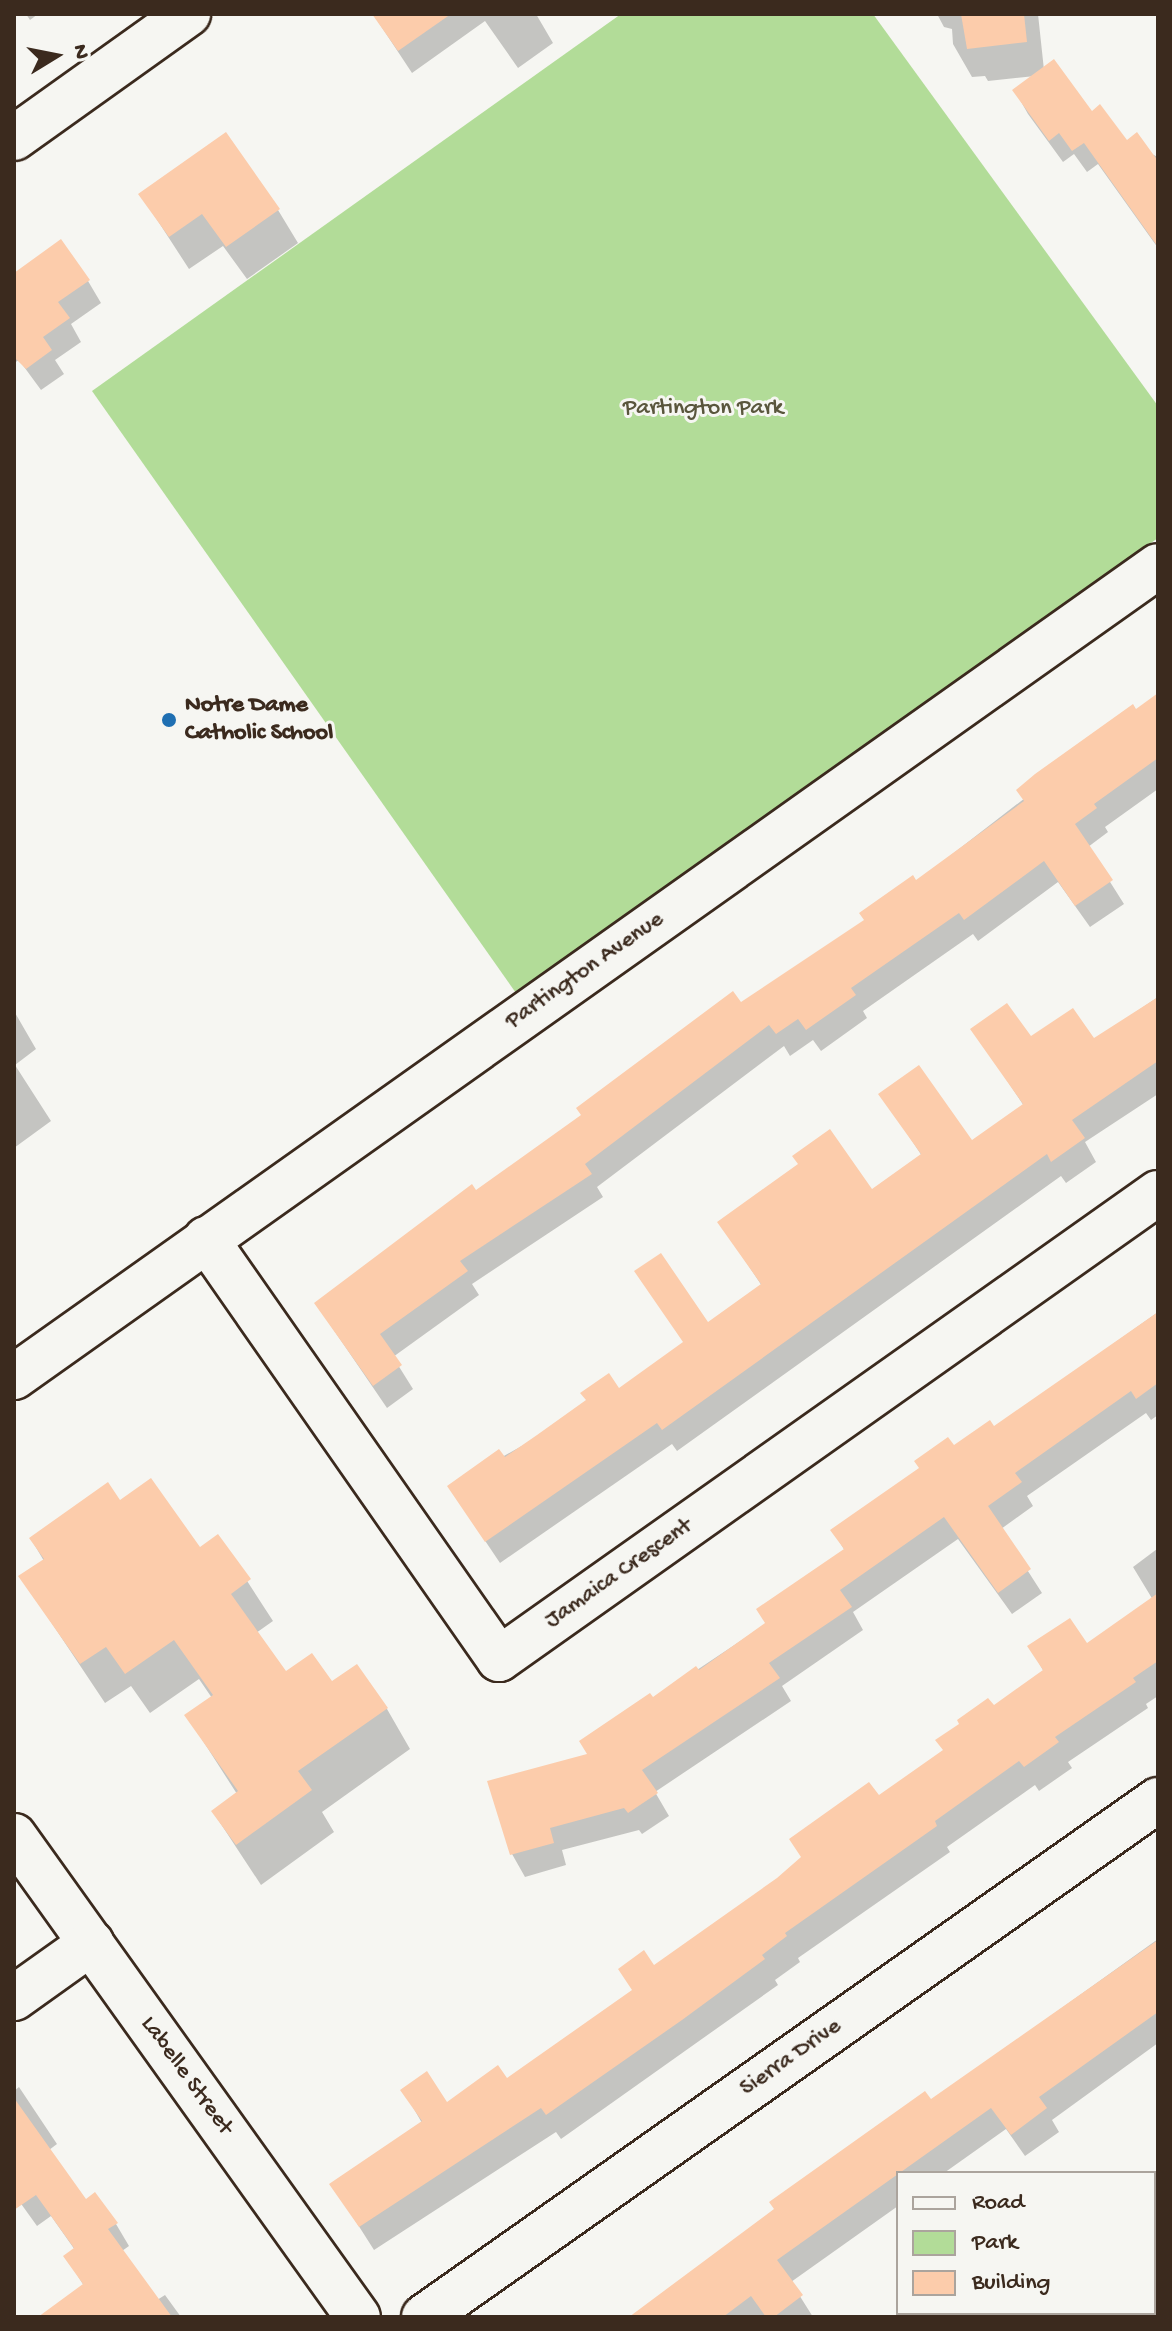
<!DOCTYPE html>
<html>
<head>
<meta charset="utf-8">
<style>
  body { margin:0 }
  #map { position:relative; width:1172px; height:2331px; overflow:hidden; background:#f6f6f2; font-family:"Gochi Hand",sans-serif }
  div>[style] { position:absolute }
  .green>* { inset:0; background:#b2dc98 }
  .shadow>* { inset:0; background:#0003 }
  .building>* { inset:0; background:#fcccab }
  .roads { filter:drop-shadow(2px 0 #3b2a1e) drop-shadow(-2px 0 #3b2a1e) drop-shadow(0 2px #3b2a1e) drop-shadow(0 -2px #3b2a1e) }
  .minor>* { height:44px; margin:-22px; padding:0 22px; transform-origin:22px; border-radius:22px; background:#f6f6f2 }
  .dots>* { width:22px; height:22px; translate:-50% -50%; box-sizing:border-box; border:4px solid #f6f6f2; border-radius:50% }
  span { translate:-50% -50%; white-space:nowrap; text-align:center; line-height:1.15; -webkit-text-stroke:6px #f6f6f2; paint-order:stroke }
  .park-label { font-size:24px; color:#59563c }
  .poi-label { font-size:24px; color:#3b2a1e; font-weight:700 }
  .left { translate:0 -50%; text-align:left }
  .street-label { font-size:24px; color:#3b2a1e }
  .frame { position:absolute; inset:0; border:16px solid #3b2a1e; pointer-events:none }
  .legend { position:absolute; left:896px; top:2171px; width:260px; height:144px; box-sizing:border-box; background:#f6f6f2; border:2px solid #aba49d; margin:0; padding:10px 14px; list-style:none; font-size:24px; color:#3b2a1e }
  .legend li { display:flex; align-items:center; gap:16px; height:40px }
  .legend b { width:40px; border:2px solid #aba49d }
  .north { position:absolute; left:16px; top:16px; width:80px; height:80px; -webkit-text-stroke:6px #f6f6f2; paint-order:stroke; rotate:80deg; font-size:22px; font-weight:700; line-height:32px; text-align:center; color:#3b2a1e }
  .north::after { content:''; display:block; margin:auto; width:28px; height:36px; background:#3b2a1e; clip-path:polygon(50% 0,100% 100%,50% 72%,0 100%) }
</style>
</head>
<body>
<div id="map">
  <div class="green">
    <i style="clip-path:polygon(621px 14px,873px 14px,1158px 406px,1158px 538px,516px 993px,92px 391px)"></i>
  </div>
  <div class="shadow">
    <i style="clip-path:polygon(26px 14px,38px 14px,30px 20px)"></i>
    <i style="clip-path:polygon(373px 14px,536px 14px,553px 43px,518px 68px,485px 21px,412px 73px)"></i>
    <i style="clip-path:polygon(937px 14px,1038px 14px,1044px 70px,1127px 142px,1158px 157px,1158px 248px,1098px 164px,1087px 172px,1074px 154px,1063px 162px,1028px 114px,1015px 91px,1035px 76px,988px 81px,985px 76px,972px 77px,953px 44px,952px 29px,944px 27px)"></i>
    <i style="clip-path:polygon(141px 195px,278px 210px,298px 243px,247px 279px,223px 246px,189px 269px)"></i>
    <i style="clip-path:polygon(14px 276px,88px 281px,101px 303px,71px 324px,81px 342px,55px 360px,64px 374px,41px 390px,19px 360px,14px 363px)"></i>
    <i style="clip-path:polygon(1158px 695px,1158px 789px,1105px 827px,1108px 832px,1088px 847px,1124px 904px,1090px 927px,1058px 882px,978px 941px,973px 934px,863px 1011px,867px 1018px,821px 1051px,813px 1040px,790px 1056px,784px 1046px,597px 1187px,603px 1197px,472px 1284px,479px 1295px,393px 1357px,413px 1389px,387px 1408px,316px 1304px,866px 921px)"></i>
    <i style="clip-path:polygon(1158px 997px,1158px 1094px,1085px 1142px,1096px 1162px,1066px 1183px,1061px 1176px,677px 1451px,672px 1444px,500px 1563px,449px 1487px,619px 1391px,762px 1286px,720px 1223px,872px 1192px,922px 1156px,881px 1094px,971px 1143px,1024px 1106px,973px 1029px,1031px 1039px,1093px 1041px)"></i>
    <i style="clip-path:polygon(14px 1011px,36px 1049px,15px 1065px,51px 1121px,14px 1148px)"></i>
    <i style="clip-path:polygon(1158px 1312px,1158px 1415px,1151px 1420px,1146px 1413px,1027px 1496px,1033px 1506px,1001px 1529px,1042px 1593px,1012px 1614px,958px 1539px,853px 1612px,863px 1630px,782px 1686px,791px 1701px,655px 1792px,669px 1816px,642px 1834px,639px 1830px,562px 1850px,566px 1865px,525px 1877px,512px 1854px,589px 1755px,652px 1700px,766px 1624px,845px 1551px,833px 1531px,954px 1448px,994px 1429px)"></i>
    <i style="clip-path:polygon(120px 1502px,199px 1550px,218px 1536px,273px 1621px,256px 1633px,285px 1674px,331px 1684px,387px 1709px,410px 1749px,322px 1812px,334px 1832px,261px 1885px,213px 1812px,237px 1794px,187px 1716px,212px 1698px,199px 1679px,150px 1713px,131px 1686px,105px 1703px,21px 1577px,44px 1561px,31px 1539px)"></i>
    <i style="clip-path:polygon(1157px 1549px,1158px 1696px,1146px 1704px,1148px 1708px,1068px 1762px,1072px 1768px,1039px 1791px,1035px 1785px,947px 1847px,950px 1852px,798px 1958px,800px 1962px,775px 1980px,778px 1985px,561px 2139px,556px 2132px,374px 2250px,332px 2184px,422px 2123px,403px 2090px,447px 2104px,506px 2081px,633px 1991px,654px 1968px,779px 1880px,1044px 1672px,1030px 1647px,1086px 1645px,1153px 1600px,1133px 1567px)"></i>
    <i style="clip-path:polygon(1158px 1939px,1158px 2043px,1052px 2120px,1059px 2132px,1025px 2156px,1006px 2129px,944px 2173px,898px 2173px,898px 2206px,791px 2282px,813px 2317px,631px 2317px)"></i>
    <i style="clip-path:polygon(19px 2087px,57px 2144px,49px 2150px,85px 2201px,116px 2224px,129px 2246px,122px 2251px,157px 2300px,165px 2295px,181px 2317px,81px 2317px,84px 2286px,66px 2257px,75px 2250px,51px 2216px,37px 2226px,14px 2194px,14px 2091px)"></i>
    <i style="clip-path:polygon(1154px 2306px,1158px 2317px,1033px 2313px,1154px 2313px)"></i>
  </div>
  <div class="building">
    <i style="clip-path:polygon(372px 14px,451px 14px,398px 51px)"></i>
    <i style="clip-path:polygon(961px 14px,1024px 14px,1027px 42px,967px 49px)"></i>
    <i style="clip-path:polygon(1054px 59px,1092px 111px,1100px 104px,1127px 140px,1137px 132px,1158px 161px,1158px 247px,1084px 143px,1072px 151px,1059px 133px,1049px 141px,1012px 90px)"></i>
    <i style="clip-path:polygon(226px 132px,280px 209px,226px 247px,202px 214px,169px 237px,138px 194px)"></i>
    <i style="clip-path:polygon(61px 239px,90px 280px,58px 302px,70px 318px,43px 337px,52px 350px,26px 369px,14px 357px,14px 273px)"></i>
    <i style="clip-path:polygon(1158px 693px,1158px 758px,1094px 804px,1097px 808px,1075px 824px,1113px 880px,1075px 906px,1044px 861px,964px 920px,959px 913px,851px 988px,856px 995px,806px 1030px,798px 1019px,776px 1034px,769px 1025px,585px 1164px,592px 1174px,460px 1261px,468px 1271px,380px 1334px,402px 1365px,373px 1386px,314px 1303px,472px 1184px,476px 1190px,581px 1115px,576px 1108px,733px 991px,741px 1002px,864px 920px,859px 913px,913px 875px,916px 880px,1024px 801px,1016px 790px,1035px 774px,1133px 704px,1136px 709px)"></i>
    <i style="clip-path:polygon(1158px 997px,1158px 1061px,1072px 1120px,1085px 1138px,1051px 1162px,1047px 1154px,662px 1430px,657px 1423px,485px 1542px,447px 1486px,499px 1449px,505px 1457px,537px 1435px,586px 1400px,580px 1393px,609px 1373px,619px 1388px,683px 1342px,634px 1271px,661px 1253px,708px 1322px,761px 1284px,717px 1222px,798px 1164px,792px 1156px,830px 1129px,872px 1189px,921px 1154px,878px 1094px,919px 1065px,972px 1140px,1023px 1104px,970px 1029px,1007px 1003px,1031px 1036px,1073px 1008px,1094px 1038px)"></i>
    <i style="clip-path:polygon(1158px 1312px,1158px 1383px,1136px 1399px,1131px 1391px,1015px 1473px,1022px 1482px,988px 1506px,1031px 1569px,998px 1593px,944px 1517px,840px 1590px,852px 1607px,769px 1663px,780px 1678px,642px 1770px,658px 1793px,628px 1813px,624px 1808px,550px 1828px,554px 1843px,510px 1855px,487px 1781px,587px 1754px,579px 1741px,650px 1693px,653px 1697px,696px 1666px,699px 1670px,765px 1623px,756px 1609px,844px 1549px,830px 1530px,919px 1468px,914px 1461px,948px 1437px,954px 1445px,990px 1420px,994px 1426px)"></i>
    <i style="clip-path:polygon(151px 1478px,200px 1547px,218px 1534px,251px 1579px,231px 1594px,286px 1671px,312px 1653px,332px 1681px,357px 1664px,388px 1708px,298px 1771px,312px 1790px,236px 1845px,211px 1811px,238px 1791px,184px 1715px,213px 1695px,174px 1640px,125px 1674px,106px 1647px,80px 1664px,18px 1576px,44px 1559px,29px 1538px,108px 1482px,120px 1500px)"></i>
    <i style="clip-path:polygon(1158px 1593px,1158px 1661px,1133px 1678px,1136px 1682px,1055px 1737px,1059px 1742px,1024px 1767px,1019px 1761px,935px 1821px,937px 1826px,785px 1933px,787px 1936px,762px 1955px,765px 1959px,682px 2020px,546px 2115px,541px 2108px,359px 2227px,329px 2184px,422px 2121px,400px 2090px,427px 2071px,447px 2102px,498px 2065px,507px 2078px,632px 1990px,618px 1969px,644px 1950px,654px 1965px,777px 1878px,801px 1857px,789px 1839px,869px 1782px,879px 1795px,943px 1750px,935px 1740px,959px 1724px,957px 1720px,988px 1698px,994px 1705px,1043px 1670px,1027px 1646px,1070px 1618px,1087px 1643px)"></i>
    <i style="clip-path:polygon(1158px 1940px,1158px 2012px,1039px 2097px,1047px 2108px,1011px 2135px,991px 2108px,777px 2260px,803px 2295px,774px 2317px,766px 2317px,751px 2296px,723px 2317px,629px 2317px,774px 2209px,769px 2202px,925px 2091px,931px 2099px)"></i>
    <i style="clip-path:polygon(14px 2098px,86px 2199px,95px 2192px,118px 2223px,108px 2229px,172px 2317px,38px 2317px,83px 2284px,63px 2256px,74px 2248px,36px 2195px,14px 2210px)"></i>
  </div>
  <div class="roads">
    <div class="minor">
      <i style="left:14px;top:138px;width:214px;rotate:-35.5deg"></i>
      <i style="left:206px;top:1239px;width:512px;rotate:55.1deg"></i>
      <i style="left:499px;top:1659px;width:807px;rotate:-35.27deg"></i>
      <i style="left:14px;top:1377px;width:1402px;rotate:-35.33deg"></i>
      <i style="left:14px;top:1836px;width:591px;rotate:54.43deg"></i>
      <i style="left:14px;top:1998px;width:95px;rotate:-35.5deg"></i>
      <i style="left:424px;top:2317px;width:898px;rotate:-35.16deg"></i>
    </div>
  </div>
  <div class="dots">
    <i style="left:169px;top:720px;background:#1f6fb2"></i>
  </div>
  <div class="park-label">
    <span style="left:703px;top:409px">Partington Park</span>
  </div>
  <div class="poi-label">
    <span class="left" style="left:185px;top:720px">Notre Dame<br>Catholic School</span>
  </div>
  <div class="street-label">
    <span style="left:585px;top:971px;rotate:-35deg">Partington Avenue</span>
    <span style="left:619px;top:1574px;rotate:-35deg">Jamaica Crescent</span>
    <span style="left:791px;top:2058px;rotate:-35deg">Sierra Drive</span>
    <span style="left:186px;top:2076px;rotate:54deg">Labelle Street</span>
  </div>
  <div class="frame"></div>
  <ul class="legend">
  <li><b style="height:10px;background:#f6f6f2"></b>Road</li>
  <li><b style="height:22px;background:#b2dc98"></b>Park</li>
  <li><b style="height:22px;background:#fcccab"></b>Building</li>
  </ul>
  <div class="north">N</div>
</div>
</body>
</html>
